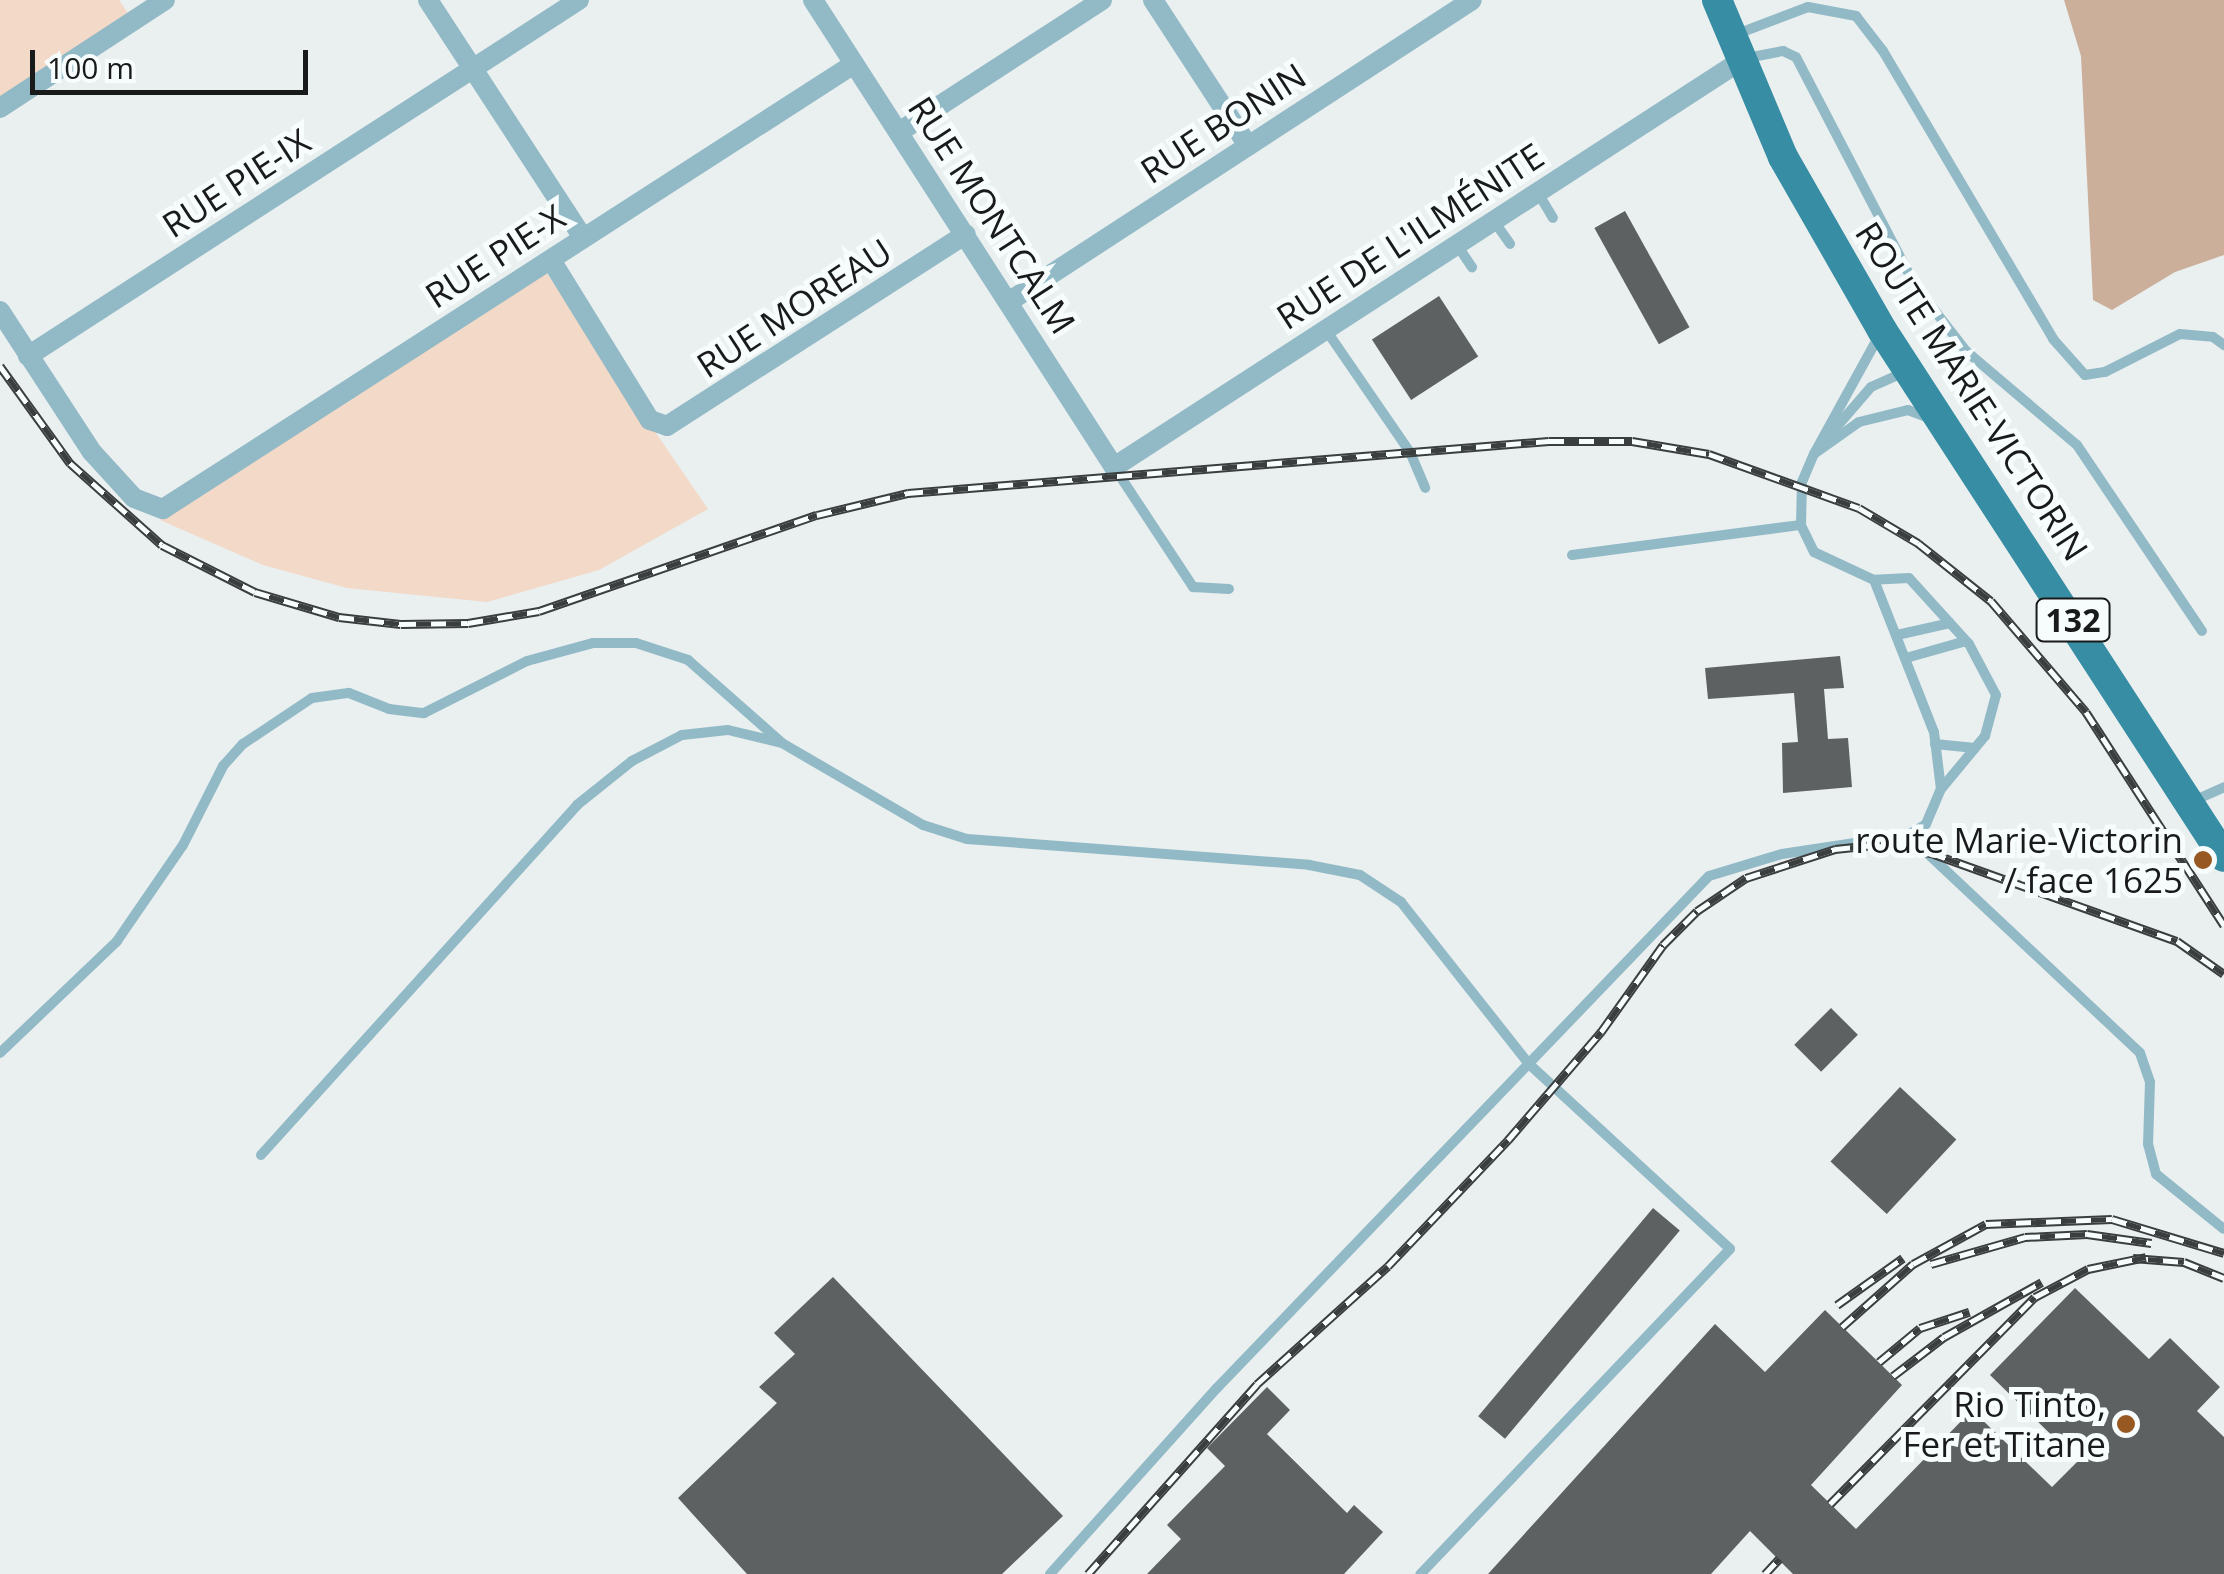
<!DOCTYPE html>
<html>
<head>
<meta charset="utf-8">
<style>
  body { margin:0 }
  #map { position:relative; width:2224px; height:1574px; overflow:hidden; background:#eaeff0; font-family:"Open Sans",sans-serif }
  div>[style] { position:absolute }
  .green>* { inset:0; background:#f3d9c7 }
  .forest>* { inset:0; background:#cbaf9b }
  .building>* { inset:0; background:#5d6162; transform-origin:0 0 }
  .lane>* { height:10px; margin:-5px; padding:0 5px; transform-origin:5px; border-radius:5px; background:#92bac6 }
  .street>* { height:20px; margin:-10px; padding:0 10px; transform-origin:10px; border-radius:10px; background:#92bac6 }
  .primary>* { height:30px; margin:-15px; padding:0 15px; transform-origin:15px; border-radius:15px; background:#378da3 }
  .rail>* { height:9px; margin-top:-4.5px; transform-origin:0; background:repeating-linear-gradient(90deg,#f7fcfd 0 15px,#3b3e3e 0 30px); box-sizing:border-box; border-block:2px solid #3b3e3e }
  .dots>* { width:28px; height:28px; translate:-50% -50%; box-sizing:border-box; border:5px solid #f7fcfd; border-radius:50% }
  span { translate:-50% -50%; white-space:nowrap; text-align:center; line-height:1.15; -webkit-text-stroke:10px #f7fcfd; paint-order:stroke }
  .shield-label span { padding:2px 8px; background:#f7fcfd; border:2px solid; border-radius:8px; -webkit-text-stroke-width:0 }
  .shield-label { font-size:32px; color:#191b1b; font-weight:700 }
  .street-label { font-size:35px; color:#191b1b }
  .poi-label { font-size:35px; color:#191b1b }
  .right { translate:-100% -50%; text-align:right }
  .scale { position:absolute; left:30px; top:50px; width:278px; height:45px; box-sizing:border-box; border:5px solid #191b1b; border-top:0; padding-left:12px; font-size:30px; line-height:35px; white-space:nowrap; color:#191b1b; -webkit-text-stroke:8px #f7fcfd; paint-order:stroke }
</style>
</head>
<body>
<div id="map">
  <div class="green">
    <i style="clip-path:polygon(0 0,119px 0,133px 21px,0 100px)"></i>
    <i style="clip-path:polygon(541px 265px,708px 509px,599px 570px,487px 602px,347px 588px,263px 565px,160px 520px)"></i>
  </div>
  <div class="forest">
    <i style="clip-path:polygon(2064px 0,2224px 0,2224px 255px,2175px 272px,2112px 310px,2093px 300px,2081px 56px)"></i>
  </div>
  <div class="building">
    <i style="left:1625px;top:211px;width:133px;height:35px;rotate:61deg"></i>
    <i style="left:1439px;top:296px;width:72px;height:80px;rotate:57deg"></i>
    <i style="clip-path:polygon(1840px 656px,1844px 688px,1824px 689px,1828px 739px,1848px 738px,1852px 787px,1783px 793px,1782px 743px,1798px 742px,1794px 693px,1708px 699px,1705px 668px)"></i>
    <i style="left:1831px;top:1008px;width:38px;height:52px;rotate:45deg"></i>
    <i style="left:1900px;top:1087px;width:77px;height:102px;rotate:43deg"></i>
    <i style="left:1653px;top:1208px;width:35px;height:272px;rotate:40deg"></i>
    <i style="clip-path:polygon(833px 1277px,1063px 1516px,1002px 1574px,747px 1574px,678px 1498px,777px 1403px,759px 1387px,795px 1354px,774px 1333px)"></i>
    <i style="clip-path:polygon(2075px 1288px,2149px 1359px,2170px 1338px,2220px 1387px,2197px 1411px,2224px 1437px,2224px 1574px,1793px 1574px,1750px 1531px,1711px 1574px,1488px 1574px,1715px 1324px,1765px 1372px,1825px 1310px,1902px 1385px,1811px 1485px,1856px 1529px,1972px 1410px,2052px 1487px,2078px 1461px,1990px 1375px)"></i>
    <i style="clip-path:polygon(1267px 1387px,1290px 1410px,1267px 1434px,1347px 1513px,1354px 1505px,1383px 1532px,1344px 1574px,1147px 1574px,1181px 1539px,1167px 1525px,1225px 1466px,1207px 1448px)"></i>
  </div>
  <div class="lane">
    <i style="left:1737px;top:34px;width:76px;rotate:-20.8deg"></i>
    <i style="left:1808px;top:7px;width:49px;rotate:10.6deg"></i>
    <i style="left:1856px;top:16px;width:44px;rotate:52.4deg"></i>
    <i style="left:1883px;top:51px;width:334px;rotate:59.4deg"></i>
    <i style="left:2053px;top:339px;width:48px;rotate:48.4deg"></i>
    <i style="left:2085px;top:375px;width:20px;rotate:-9deg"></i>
    <i style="left:2105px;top:372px;width:84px;rotate:-26.9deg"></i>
    <i style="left:2180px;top:334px;width:33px;rotate:5deg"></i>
    <i style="left:2213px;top:337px;width:14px;rotate:36deg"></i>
    <i style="left:1747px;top:58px;width:37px;rotate:-11deg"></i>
    <i style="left:1783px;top:51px;width:14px;rotate:25deg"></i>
    <i style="left:1796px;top:57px;width:256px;rotate:62.5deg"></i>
    <i style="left:1914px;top:284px;width:85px;rotate:52.2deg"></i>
    <i style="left:1966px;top:351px;width:145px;rotate:40.3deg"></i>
    <i style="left:2077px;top:445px;width:224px;rotate:56.1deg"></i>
    <i style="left:1538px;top:193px;width:29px;rotate:59deg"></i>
    <i style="left:1494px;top:221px;width:28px;rotate:55deg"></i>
    <i style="left:1457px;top:245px;width:27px;rotate:56deg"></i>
    <i style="left:1326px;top:330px;width:148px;rotate:55.5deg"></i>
    <i style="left:1410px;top:452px;width:39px;rotate:67deg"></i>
    <i style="left:1827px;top:438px;width:67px;rotate:-49.2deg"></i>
    <i style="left:1871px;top:387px;width:35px;rotate:-24deg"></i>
    <i style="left:1814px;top:454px;width:55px;rotate:-35.4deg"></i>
    <i style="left:1859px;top:422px;width:50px;rotate:-13.8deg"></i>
    <i style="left:1908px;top:410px;width:22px;rotate:21deg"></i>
    <i style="left:1114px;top:467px;width:144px;rotate:56.6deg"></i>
    <i style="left:1193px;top:587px;width:36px;rotate:3deg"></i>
    <i style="left:1572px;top:555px;width:231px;rotate:-7.5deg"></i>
    <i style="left:1874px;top:580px;width:163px;rotate:68.5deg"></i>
    <i style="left:1934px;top:732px;width:57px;rotate:83deg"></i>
    <i style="left:1897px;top:635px;width:54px;rotate:-12.8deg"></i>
    <i style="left:1906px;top:658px;width:62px;rotate:-15.8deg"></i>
    <i style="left:1935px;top:744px;width:40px;rotate:5.7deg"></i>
    <i style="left:2191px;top:802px;width:36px;rotate:-24deg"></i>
    <i style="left:1908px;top:835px;width:318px;rotate:43.2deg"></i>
    <i style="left:2140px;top:1053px;width:31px;rotate:71deg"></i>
    <i style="left:2150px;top:1082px;width:62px;rotate:91.8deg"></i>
    <i style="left:2148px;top:1144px;width:31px;rotate:75deg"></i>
    <i style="left:2156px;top:1174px;width:87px;rotate:39deg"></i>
    <i style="left:0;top:1053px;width:162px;rotate:-43.7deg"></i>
    <i style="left:117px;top:941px;width:116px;rotate:-55.5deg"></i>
    <i style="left:183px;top:845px;width:89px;rotate:-63.1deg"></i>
    <i style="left:223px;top:766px;width:30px;rotate:-48deg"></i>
    <i style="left:243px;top:744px;width:83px;rotate:-33.7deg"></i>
    <i style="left:312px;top:698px;width:37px;rotate:-8deg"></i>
    <i style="left:349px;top:693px;width:43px;rotate:21.8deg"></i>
    <i style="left:389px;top:709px;width:35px;rotate:7deg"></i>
    <i style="left:424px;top:713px;width:115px;rotate:-26.8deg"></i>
    <i style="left:527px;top:661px;width:68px;rotate:-15.3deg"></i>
    <i style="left:593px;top:643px;width:43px"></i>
    <i style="left:636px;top:643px;width:55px;rotate:18.1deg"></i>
    <i style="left:688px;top:660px;width:124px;rotate:41.4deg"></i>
    <i style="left:261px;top:1155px;width:472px;rotate:-47.9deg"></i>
    <i style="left:577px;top:805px;width:70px;rotate:-38.7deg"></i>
    <i style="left:632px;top:761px;width:56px;rotate:-27.5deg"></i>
    <i style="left:682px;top:735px;width:46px;rotate:-6.2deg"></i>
    <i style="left:728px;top:730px;width:56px;rotate:13.5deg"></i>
    <i style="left:782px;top:743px;width:163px;rotate:30.2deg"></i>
    <i style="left:923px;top:825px;width:46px;rotate:17.7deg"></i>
    <i style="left:967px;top:839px;width:343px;rotate:4.3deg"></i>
    <i style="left:1309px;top:865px;width:52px;rotate:11.1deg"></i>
    <i style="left:1360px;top:875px;width:49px;rotate:33.4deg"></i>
    <i style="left:1401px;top:902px;width:206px;rotate:51.7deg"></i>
    <i style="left:1529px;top:1064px;width:273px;rotate:42.6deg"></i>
    <i style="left:1730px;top:1249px;width:449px;rotate:133.6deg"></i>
    <i style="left:1050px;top:1574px;width:250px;rotate:-48.1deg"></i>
    <i style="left:1217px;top:1388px;width:710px;rotate:-46.14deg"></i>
    <i style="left:1709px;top:876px;width:76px;rotate:-16.8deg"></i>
    <i style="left:1782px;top:854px;width:127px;rotate:-8.6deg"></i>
    <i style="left:1908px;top:835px;width:21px;rotate:-31deg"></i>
    <i style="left:1926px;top:824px;width:38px;rotate:-67deg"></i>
    <i style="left:1941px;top:789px;width:69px;rotate:-50.3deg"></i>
    <i style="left:1985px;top:736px;width:42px;rotate:-75deg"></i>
    <i style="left:1996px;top:695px;width:58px;rotate:-117.9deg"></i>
    <i style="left:1969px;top:644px;width:89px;rotate:-132.3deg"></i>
    <i style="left:1909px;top:578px;width:35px;rotate:177deg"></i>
    <i style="left:1874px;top:580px;width:66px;rotate:-155deg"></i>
    <i style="left:1814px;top:552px;width:30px;rotate:-116deg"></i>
    <i style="left:1801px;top:525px;width:43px;rotate:-88.7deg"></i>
    <i style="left:1802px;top:482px;width:30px;rotate:-67deg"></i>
    <i style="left:1814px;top:454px;width:135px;rotate:-61.2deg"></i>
  </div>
  <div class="street">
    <i style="left:428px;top:0;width:284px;rotate:56.9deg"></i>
    <i style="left:813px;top:0;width:556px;rotate:57.2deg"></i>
    <i style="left:1114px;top:467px;width:748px;rotate:-32.95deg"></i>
    <i style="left:1153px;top:0;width:174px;rotate:56.9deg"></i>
    <i style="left:0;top:108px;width:197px;rotate:-33.2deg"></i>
    <i style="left:899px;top:132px;width:242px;rotate:-33deg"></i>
    <i style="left:551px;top:260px;width:188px;rotate:58.3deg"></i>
    <i style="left:650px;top:420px;width:18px;rotate:19deg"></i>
    <i style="left:667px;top:426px;width:355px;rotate:-32.7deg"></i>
    <i style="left:1010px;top:301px;width:551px;rotate:-33.08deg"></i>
    <i style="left:0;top:311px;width:168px;rotate:56.9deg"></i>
    <i style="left:92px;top:452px;width:62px;rotate:47.6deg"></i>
    <i style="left:134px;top:498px;width:31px;rotate:21deg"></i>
    <i style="left:163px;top:509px;width:822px;rotate:-32.78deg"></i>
    <i style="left:28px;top:356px;width:656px;rotate:-32.87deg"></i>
  </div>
  <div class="primary">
    <i style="left:1717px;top:0;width:170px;rotate:67.2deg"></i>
    <i style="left:1783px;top:157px;width:199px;rotate:60.2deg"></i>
    <i style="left:1882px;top:330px;width:628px;rotate:57.02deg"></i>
  </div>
  <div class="rail">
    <i style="left:0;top:366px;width:120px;rotate:54.2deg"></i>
    <i style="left:70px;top:463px;width:123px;rotate:41.7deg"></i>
    <i style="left:162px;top:545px;width:104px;rotate:26.8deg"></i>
    <i style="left:255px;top:592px;width:88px;rotate:16.6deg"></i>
    <i style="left:339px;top:617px;width:62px;rotate:6.4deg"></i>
    <i style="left:401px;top:624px;width:67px;rotate:-0.9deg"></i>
    <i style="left:468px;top:623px;width:72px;rotate:-9.6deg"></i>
    <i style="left:539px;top:611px;width:294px;rotate:-19.1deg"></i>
    <i style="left:817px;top:515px;width:94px;rotate:-13.6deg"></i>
    <i style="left:908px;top:493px;width:643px;rotate:-4.64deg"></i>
    <i style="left:1549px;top:441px;width:83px"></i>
    <i style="left:1632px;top:441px;width:78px;rotate:9.6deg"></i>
    <i style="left:1709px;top:454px;width:159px;rotate:19.8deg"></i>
    <i style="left:1859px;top:508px;width:69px;rotate:30.7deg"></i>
    <i style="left:1918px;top:543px;width:93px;rotate:38.5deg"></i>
    <i style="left:1991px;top:601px;width:146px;rotate:49.4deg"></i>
    <i style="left:2086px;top:712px;width:254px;rotate:57.1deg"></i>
    <i style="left:2133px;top:1258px;width:51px;rotate:4.5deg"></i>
    <i style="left:2184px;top:1262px;width:43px;rotate:21.8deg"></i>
    <i style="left:1931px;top:1264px;width:98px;rotate:-16deg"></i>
    <i style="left:2025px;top:1237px;width:62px;rotate:-2.8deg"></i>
    <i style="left:2087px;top:1234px;width:65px;rotate:8deg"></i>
    <i style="left:1837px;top:1305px;width:81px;rotate:-35.5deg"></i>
    <i style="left:1842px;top:1327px;width:95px;rotate:-41.6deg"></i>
    <i style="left:1913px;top:1264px;width:83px;rotate:-28.7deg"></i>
    <i style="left:1986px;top:1224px;width:126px;rotate:-2.3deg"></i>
    <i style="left:2112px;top:1219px;width:117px;rotate:16.9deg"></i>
    <i style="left:1879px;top:1362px;width:53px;rotate:-39.7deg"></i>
    <i style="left:1920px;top:1328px;width:52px;rotate:-18.1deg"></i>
    <i style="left:1893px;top:1376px;width:64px;rotate:-37.4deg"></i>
    <i style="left:1944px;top:1337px;width:112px;rotate:-29.3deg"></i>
    <i style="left:1830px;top:1504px;width:291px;rotate:-45.3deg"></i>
    <i style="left:2035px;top:1297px;width:60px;rotate:-27.8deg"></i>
    <i style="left:2088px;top:1269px;width:59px;rotate:-11.7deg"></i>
    <i style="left:1088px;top:1574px;width:254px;rotate:-48.3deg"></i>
    <i style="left:1257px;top:1384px;width:176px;rotate:-42deg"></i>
    <i style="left:1388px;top:1266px;width:174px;rotate:-46.4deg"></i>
    <i style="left:1508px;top:1140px;width:143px;rotate:-49.3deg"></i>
    <i style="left:1601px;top:1032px;width:107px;rotate:-54.5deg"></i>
    <i style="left:1663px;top:945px;width:48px;rotate:-45deg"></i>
    <i style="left:1697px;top:911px;width:59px;rotate:-34deg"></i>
    <i style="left:1746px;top:878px;width:94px;rotate:-18deg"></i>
    <i style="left:1835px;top:849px;width:36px;rotate:-6deg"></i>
    <i style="left:1871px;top:845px;width:61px;rotate:7.6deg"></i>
    <i style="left:1931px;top:853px;width:261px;rotate:19.7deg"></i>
    <i style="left:2177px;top:941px;width:57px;rotate:35.1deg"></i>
    <i style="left:1765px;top:1574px;width:21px;rotate:-47deg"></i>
  </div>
  <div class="dots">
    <i style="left:2203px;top:860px;background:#985821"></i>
    <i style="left:2126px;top:1424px;background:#985821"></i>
  </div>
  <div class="shield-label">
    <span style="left:2073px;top:620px">132</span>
  </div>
  <div class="street-label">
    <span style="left:1223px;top:123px;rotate:-33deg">RUE BONIN</span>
    <span style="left:236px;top:183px;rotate:-33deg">RUE PIE-IX</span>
    <span style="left:992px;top:215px;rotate:57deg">RUE MONTCALM</span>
    <span style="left:1410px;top:236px;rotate:-33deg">RUE DE L'ILMÉNITE</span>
    <span style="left:495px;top:256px;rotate:-33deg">RUE PIE-X</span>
    <span style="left:794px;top:308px;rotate:-33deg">RUE MOREAU</span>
    <span style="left:1972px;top:391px;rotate:57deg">ROUTE MARIE-VICTORIN</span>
  </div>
  <div class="poi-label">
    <span class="right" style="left:2183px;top:860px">route Marie-Victorin<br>/ face 1625</span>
    <span class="right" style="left:2106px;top:1424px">Rio Tinto,<br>Fer et Titane</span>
  </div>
  <div class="scale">100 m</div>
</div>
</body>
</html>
